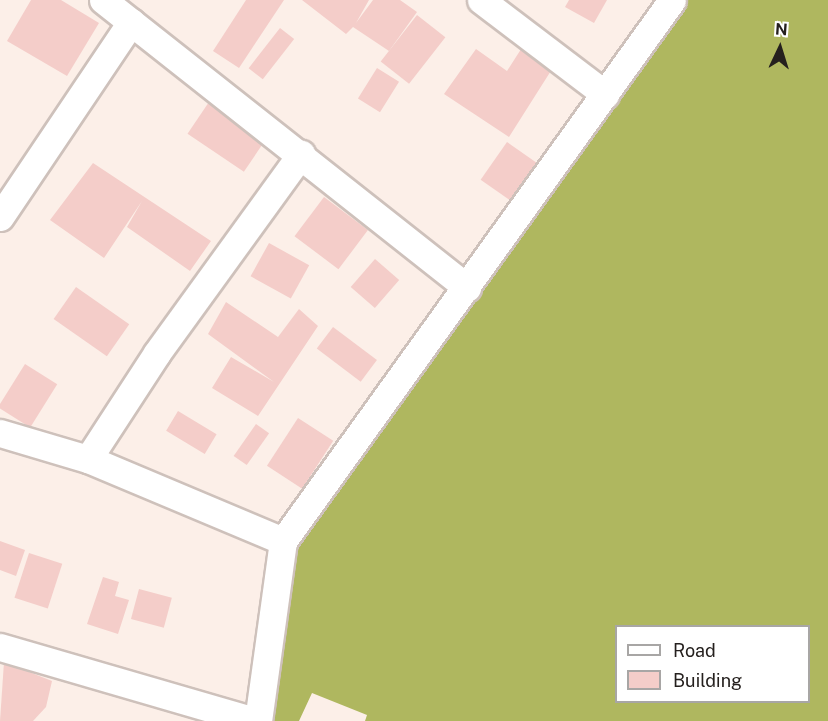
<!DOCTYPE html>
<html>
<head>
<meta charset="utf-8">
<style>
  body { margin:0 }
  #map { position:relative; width:828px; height:721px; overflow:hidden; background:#fcefe8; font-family:"Public Sans",sans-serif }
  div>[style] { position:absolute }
  .forest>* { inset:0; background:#afb75f }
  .building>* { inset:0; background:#f4cdc9; transform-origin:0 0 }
  .roads { filter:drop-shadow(2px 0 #cec1bb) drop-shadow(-2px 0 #cec1bb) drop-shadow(0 2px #cec1bb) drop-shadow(0 -2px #cec1bb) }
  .minor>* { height:27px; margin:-13.5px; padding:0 13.5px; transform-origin:13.5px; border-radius:13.5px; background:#fff }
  span { translate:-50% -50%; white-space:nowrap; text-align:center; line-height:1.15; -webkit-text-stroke:4.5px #fff; paint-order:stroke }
  .legend { position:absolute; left:615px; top:625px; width:195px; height:78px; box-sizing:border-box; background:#fff; border:2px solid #a8a6a5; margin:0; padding:8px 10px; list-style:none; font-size:18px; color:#25201e }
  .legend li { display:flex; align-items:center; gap:12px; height:30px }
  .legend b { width:30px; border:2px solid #a8a6a5 }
  .north { position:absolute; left:750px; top:18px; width:60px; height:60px; -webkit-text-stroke:4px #fff; paint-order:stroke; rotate:4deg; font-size:16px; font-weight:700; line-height:24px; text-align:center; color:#25201e }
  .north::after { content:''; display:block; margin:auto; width:21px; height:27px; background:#25201e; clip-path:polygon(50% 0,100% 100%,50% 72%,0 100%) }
</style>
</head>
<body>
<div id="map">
  <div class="forest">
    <i style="clip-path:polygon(evenodd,672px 0,828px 0,828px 721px,365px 721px,367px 715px,312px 693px,299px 721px,258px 721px,283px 541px,672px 0,616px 626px,808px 626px,808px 702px,616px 702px,616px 626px)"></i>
  </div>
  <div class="building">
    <i style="clip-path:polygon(31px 0,61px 0,99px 23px,67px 76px,7px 41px)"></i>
    <i style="clip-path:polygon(246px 0,284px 0,239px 68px,213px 51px)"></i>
    <i style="clip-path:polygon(302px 0,369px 0,356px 23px,373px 0,400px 0,417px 12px,389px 51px,353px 27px,346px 34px)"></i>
    <i style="clip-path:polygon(569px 0,607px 0,594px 23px,565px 7px)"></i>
    <i style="left:417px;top:15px;width:36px;height:59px;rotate:38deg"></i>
    <i style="left:280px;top:28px;width:18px;height:51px;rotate:38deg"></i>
    <i style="clip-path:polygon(523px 46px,554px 66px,509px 137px,444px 94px,476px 49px,507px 71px)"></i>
    <i style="left:377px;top:68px;width:26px;height:36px;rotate:32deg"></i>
    <i style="left:211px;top:99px;width:68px;height:42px;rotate:34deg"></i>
    <i style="left:507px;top:142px;width:37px;height:46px;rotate:35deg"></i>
    <i style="clip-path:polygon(93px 163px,211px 241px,190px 271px,127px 227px,142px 201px,104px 258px,50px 220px)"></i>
    <i style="left:324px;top:197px;width:55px;height:49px;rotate:37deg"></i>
    <i style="left:269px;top:243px;width:46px;height:38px;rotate:29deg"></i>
    <i style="left:375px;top:259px;width:32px;height:37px;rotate:41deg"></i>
    <i style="left:76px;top:287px;width:65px;height:39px;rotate:35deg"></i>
    <i style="clip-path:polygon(226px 302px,278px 337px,299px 309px,318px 326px,258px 416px,212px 388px,231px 357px,274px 382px,208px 334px)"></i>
    <i style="left:333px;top:327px;width:55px;height:27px;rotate:37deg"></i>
    <i style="left:25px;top:364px;width:38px;height:51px;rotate:32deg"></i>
    <i style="left:178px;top:411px;width:45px;height:23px;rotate:31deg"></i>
    <i style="left:298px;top:418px;width:42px;height:57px;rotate:33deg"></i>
    <i style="left:256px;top:424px;width:16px;height:39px;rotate:35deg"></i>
    <i style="clip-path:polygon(0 541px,25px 550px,16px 576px,0 570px)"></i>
    <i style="left:29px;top:553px;width:35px;height:47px;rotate:18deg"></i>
    <i style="clip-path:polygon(103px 577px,119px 582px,115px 596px,129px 600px,118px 634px,87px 624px)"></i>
    <i style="left:139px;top:589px;width:34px;height:31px;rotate:15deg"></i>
    <i style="clip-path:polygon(4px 662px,52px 681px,46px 707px,33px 721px,0 721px)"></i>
  </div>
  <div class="roads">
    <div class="minor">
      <i style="left:103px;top:0;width:464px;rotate:38.3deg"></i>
      <i style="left:481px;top:0;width:156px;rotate:37.2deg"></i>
      <i style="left:0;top:217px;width:235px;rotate:-56.1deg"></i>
      <i style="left:0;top:433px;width:92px;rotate:16.5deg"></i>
      <i style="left:88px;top:459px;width:212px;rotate:22.8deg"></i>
      <i style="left:283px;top:541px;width:182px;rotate:97.9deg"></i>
      <i style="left:88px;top:459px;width:126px;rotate:-56.9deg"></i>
      <i style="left:157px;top:353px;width:246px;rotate:-54.1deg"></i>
      <i style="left:283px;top:541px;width:666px;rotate:-54.28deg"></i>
      <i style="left:0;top:647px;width:265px;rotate:16.2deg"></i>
    </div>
  </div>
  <ul class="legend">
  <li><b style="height:8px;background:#fff"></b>Road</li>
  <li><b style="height:16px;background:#f4cdc9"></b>Building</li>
  </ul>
  <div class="north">N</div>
</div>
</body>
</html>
